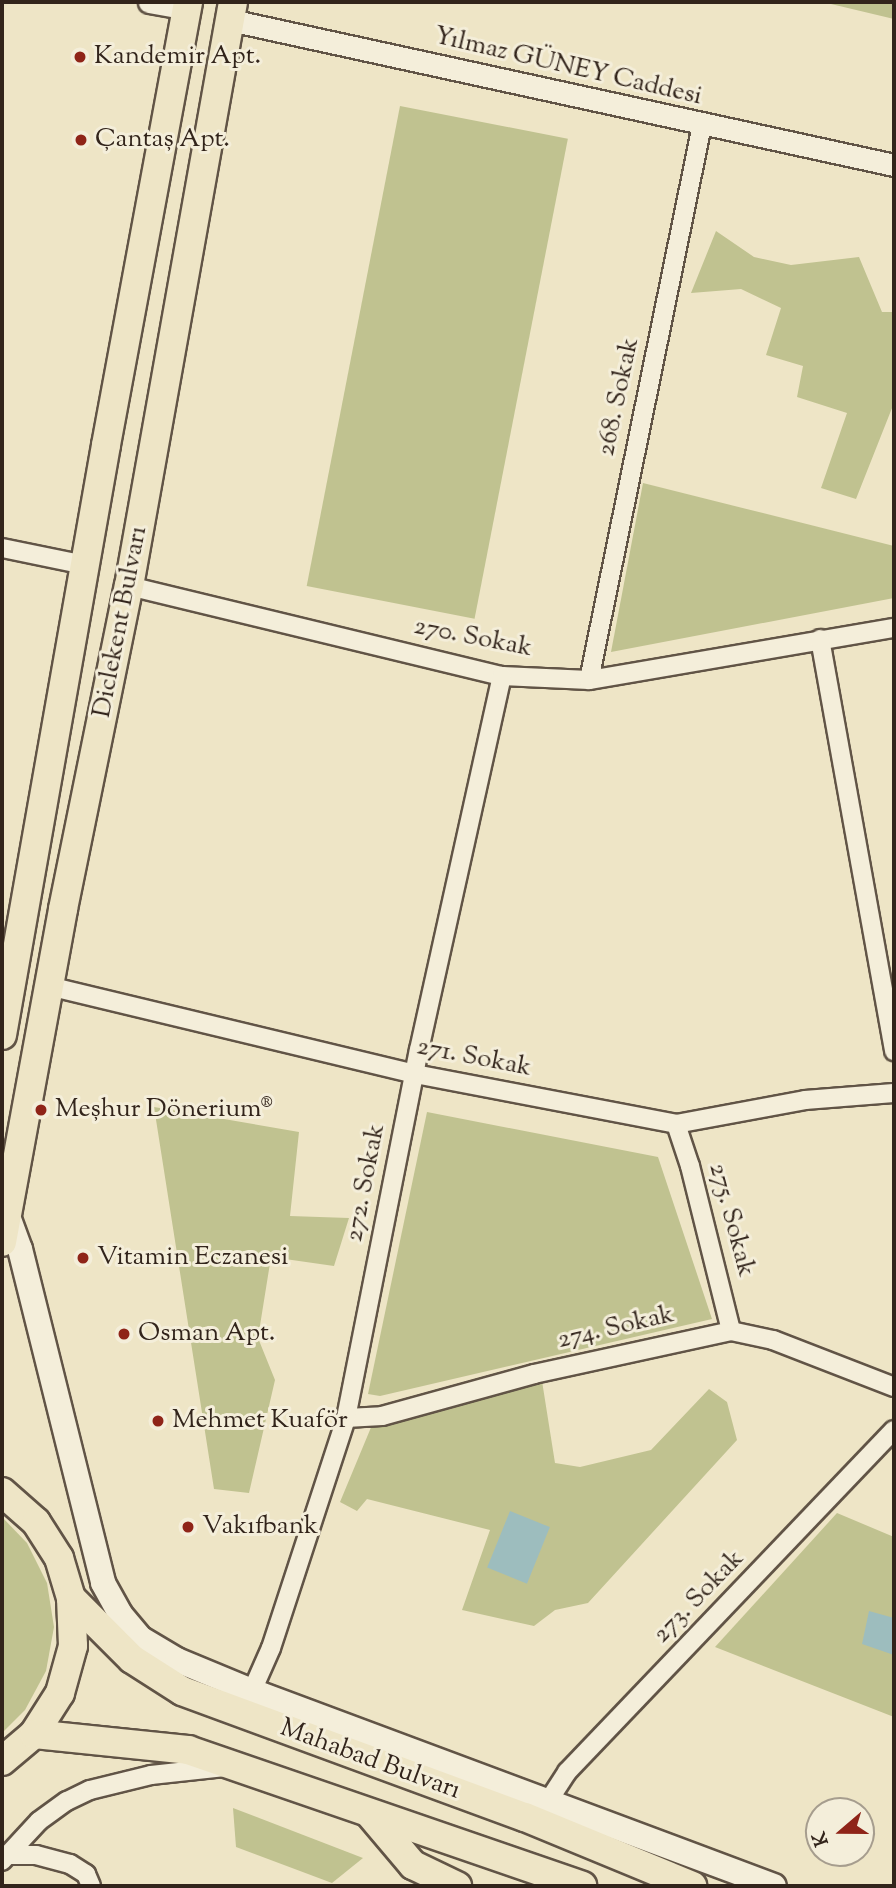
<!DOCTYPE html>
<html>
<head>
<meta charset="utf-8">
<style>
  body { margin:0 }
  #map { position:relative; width:896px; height:1888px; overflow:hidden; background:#eee5c6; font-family:"Sorts Mill Goudy",serif }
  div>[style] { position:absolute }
  .green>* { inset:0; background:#c0c290; transform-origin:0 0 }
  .water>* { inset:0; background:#9dbdbe; transform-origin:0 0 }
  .roads { filter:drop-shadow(2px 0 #615446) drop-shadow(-2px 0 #615446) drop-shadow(0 2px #615446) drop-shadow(0 -2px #615446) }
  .minor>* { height:18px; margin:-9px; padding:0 9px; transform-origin:9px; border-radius:9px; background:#f4eeda }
  .tertiary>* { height:21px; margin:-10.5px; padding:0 10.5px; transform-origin:10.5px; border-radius:10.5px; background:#f4eeda }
  .secondary>* { height:24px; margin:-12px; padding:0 12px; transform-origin:12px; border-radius:12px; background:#f4eeda }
  .primary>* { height:28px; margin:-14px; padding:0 14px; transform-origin:14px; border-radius:14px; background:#eee5c6 }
  .dots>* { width:19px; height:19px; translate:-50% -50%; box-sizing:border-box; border:4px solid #f4eeda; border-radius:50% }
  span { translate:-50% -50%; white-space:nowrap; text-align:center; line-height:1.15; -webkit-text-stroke:6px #f4eeda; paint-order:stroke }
  .poi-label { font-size:26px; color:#32241b }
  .left { translate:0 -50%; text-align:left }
  .street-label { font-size:26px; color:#32241b }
  .frame { position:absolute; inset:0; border:4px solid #32241b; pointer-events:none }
  .north { position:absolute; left:805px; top:1797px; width:70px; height:70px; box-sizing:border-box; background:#f4eeda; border:2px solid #a69d8e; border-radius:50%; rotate:250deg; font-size:19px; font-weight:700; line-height:28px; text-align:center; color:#32241b }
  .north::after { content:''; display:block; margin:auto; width:24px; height:32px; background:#8f2418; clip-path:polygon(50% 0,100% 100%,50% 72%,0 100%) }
</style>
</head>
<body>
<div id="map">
  <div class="green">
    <i style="clip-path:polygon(831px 2px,894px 2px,894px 19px,831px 4px)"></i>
    <i style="left:400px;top:106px;width:171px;height:489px;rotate:11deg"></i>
    <i style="clip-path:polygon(716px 231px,754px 257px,791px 265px,859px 257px,882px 312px,894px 312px,894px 403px,856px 499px,821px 488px,847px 413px,797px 397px,803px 366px,766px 355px,781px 308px,741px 289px,691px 293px)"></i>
    <i style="clip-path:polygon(643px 483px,894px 546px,894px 598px,611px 652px)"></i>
    <i style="clip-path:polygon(154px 1107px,299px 1132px,290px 1216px,349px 1218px,334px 1266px,271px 1257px,258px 1338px,275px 1380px,249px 1493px,214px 1489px)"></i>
    <i style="clip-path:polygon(427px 1112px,658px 1157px,712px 1319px,380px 1396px,368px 1394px)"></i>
    <i style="clip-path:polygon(542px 1381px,555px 1463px,580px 1467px,651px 1450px,709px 1389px,727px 1402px,737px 1440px,588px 1603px,555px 1610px,534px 1626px,462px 1610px,490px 1530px,367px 1499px,357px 1511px,340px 1502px,372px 1425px)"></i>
    <i style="clip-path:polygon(837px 1513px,894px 1537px,894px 1717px,715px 1647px)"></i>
    <i style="clip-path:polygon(2px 1517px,27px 1543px,47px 1583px,54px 1627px,46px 1671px,25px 1710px,2px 1733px)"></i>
    <i style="clip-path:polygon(233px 1808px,363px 1858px,332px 1883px,236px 1847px)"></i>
  </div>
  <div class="water">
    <i style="left:510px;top:1511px;width:43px;height:61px;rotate:22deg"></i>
    <i style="clip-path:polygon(869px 1611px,894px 1618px,894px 1655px,862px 1644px)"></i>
  </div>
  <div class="roads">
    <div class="minor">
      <i style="left:2px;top:548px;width:85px;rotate:11.6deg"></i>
      <i style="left:129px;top:586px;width:384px;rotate:13.6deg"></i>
      <i style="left:502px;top:676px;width:87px;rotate:2.6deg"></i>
      <i style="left:589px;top:680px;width:309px;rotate:-9.7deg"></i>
      <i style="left:820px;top:639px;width:419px;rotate:79.8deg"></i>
      <i style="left:589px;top:680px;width:566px;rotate:-78.49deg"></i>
      <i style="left:49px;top:986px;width:376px;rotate:13.5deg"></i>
      <i style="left:415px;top:1074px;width:266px;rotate:10.8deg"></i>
      <i style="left:676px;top:1124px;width:131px;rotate:-10.5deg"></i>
      <i style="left:805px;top:1100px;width:89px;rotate:-4.5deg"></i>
      <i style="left:676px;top:1124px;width:44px;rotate:71.6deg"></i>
      <i style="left:690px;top:1166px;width:170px;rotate:76deg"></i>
      <i style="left:346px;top:1418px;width:36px;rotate:-3deg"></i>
      <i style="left:382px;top:1416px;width:158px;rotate:-15.4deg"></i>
      <i style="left:534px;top:1374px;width:202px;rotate:-12.3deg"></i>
      <i style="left:731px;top:1331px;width:43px;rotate:12.1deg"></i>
      <i style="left:773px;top:1340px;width:130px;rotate:21.2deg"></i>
      <i style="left:252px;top:1691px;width:47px;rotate:-66.2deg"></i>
      <i style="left:271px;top:1648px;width:242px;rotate:-71.9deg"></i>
      <i style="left:346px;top:1418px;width:375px;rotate:-78.8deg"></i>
      <i style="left:419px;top:1050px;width:383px;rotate:-77.5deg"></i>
      <i style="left:547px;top:1803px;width:37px;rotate:-57deg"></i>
      <i style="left:567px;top:1772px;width:473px;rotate:-46.3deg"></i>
      <i style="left:8px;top:1855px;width:28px"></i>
      <i style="left:36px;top:1855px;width:35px;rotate:15deg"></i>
      <i style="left:70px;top:1864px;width:19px;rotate:32deg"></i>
      <i style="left:86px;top:1874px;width:13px;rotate:67deg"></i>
      <i style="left:2px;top:1861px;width:54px;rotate:-47.2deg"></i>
      <i style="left:39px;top:1821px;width:34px;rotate:-36deg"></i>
      <i style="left:67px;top:1801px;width:25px;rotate:-26deg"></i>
      <i style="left:90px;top:1790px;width:63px;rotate:-13.8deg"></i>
      <i style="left:151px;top:1775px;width:74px;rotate:-6.2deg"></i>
    </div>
    <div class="tertiary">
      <i style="left:149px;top:2px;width:39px;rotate:10deg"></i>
      <i style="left:230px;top:20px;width:680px;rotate:12.32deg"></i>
    </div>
    <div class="secondary">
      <i style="left:6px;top:1211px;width:40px;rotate:69.8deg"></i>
      <i style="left:20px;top:1249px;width:344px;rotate:76deg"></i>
      <i style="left:103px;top:1583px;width:35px;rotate:61deg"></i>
      <i style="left:120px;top:1614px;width:31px;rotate:50deg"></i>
      <i style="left:140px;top:1638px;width:43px;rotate:30.7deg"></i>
      <i style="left:177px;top:1660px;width:81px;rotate:22.5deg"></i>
      <i style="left:252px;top:1691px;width:557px;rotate:20.48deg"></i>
    </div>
    <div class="primary">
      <i style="left:2px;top:1035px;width:599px;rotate:-80deg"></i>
      <i style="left:106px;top:445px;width:451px;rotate:-79.5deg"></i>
      <i style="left:2px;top:1242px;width:339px;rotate:-79.6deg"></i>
      <i style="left:63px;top:909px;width:330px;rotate:-78.5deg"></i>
      <i style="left:129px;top:586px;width:593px;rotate:-79.9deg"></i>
      <i style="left:2px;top:1492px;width:45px;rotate:41.4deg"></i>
      <i style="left:36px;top:1522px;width:43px;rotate:57.4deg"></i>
      <i style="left:59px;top:1558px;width:42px;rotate:73.3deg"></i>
      <i style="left:71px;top:1598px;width:48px;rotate:87.6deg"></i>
      <i style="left:73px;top:1646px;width:49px;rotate:105.5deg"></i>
      <i style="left:60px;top:1693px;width:49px;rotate:122.4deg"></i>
      <i style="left:34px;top:1734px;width:42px;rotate:139.8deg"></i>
      <i style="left:71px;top:1598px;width:86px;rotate:45deg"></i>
      <i style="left:132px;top:1659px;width:59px;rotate:32.6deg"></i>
      <i style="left:182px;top:1691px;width:365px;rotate:20.2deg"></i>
      <i style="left:525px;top:1817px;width:181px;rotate:22.4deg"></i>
      <i style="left:34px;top:1734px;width:155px;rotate:5.9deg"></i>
      <i style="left:188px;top:1750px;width:417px;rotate:19deg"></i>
      <i style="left:369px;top:1813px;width:68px;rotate:49.8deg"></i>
      <i style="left:413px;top:1865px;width:49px;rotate:25.5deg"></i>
    </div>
  </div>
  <div class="dots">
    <i style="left:80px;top:57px;background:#8f2418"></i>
    <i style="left:81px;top:140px;background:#8f2418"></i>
    <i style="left:41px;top:1110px;background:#8f2418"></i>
    <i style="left:83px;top:1258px;background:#8f2418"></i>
    <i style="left:124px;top:1334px;background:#8f2418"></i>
    <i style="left:158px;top:1421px;background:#8f2418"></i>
    <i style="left:188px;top:1527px;background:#8f2418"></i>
  </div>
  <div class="poi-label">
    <span class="left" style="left:94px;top:57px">Kandemir Apt.</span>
    <span class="left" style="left:95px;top:140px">Çantaş Apt.</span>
    <span class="left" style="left:55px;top:1110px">Meşhur Dönerium®</span>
    <span class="left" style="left:97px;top:1258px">Vitamin Eczanesi</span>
    <span class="left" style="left:138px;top:1334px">Osman Apt.</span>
    <span class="left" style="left:172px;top:1421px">Mehmet Kuaför</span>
    <span class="left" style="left:202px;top:1527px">Vakıfbank</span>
  </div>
  <div class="street-label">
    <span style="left:568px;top:67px;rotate:13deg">Yılmaz GÜNEY Caddesi</span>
    <span style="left:619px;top:397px;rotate:-78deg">268. Sokak</span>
    <span style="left:121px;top:622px;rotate:-79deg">Diclekent Bulvarı</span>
    <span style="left:473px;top:638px;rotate:11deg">270. Sokak</span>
    <span style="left:474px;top:1058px;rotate:11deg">271. Sokak</span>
    <span style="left:366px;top:1183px;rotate:-79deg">272. Sokak</span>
    <span style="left:731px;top:1220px;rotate:75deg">275. Sokak</span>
    <span style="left:616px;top:1328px;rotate:-13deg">274. Sokak</span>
    <span style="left:699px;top:1597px;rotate:-46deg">273. Sokak</span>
    <span style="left:370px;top:1760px;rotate:20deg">Mahabad Bulvarı</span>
  </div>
  <div class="frame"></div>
  <div class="north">K</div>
</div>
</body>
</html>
